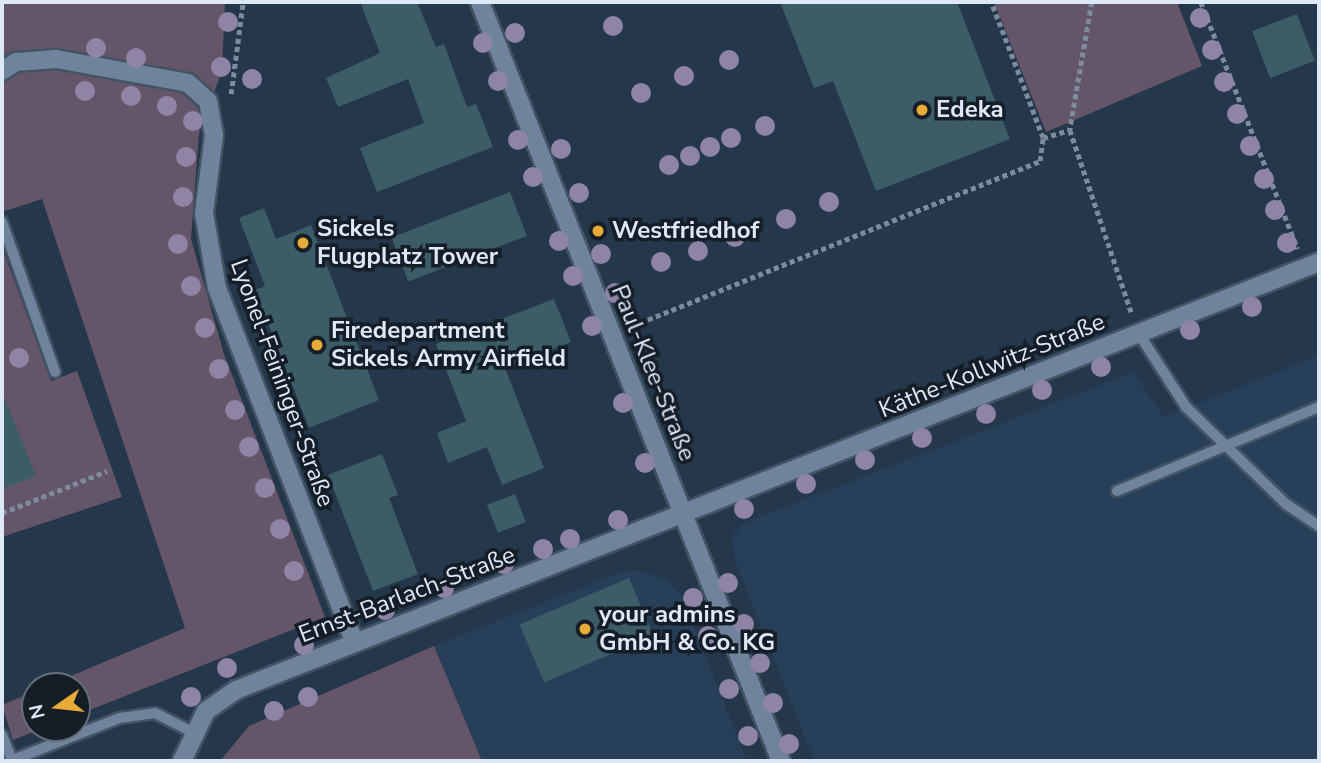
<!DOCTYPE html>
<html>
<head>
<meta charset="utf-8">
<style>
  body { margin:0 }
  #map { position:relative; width:1321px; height:763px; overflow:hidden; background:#24374b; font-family:"Nunito Sans",sans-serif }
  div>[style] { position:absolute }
  .built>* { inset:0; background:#273f59 }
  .green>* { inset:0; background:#655568 }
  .building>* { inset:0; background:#3c5d67; transform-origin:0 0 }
  .path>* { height:4.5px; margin-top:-2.25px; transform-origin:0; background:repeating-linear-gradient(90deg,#7d8c9d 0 5px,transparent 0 8.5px) }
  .roads { filter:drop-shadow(2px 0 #425364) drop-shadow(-2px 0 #425364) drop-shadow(0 2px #425364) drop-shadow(0 -2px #425364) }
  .lane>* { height:10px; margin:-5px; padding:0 5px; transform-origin:5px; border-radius:5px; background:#6f849c }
  .street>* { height:18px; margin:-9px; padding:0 9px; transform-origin:9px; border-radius:9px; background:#6f849c }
  .trees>* { width:20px; height:20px; margin:-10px; border-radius:50%; background:#8f84a5 }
  .dots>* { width:19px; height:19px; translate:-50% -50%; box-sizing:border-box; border:4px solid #151d27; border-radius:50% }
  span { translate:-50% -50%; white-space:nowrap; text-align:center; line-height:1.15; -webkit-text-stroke:7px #151d27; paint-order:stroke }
  .poi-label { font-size:24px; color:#dde9f6; font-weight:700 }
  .left { translate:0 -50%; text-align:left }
  .street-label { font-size:24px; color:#dde9f6 }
  .frame { position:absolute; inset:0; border:4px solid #dde9f6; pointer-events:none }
  .north { position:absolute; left:21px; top:672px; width:70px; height:70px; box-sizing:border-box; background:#151d27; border:2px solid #656f7a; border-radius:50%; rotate:256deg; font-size:19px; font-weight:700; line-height:28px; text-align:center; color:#dde9f6 }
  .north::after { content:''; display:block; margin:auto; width:24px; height:32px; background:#e8ab37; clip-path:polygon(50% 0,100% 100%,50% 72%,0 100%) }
</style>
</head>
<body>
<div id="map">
  <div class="built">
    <i style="clip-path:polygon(1319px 355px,1319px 761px,814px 761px,736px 563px,732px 536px,744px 523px,1133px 372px,1164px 417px)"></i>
    <i style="clip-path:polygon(636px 570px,666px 579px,682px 596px,747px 761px,482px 761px,434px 646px,615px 574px)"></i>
  </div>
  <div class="green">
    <i style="clip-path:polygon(2px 2px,225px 2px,222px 71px,199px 133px,191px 239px,224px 354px,325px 617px,77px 715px,77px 686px,47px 686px,185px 628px,42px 199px,2px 212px)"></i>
    <i style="clip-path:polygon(994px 2px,1177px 2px,1202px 66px,1046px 132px)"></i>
    <i style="clip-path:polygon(2px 247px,51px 381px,77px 371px,122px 497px,2px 537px)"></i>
    <i style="clip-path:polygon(434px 646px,482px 761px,220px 761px,249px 726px)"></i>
    <i style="clip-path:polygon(35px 691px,35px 728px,44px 728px,13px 740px,2px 705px)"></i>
  </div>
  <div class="building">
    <i style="clip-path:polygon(360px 2px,417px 2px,436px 47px,444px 44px,467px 107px,476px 104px,493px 147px,377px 192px,360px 148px,424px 123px,408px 79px,338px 107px,326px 78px,380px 53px)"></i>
    <i style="clip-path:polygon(780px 2px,957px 2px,1010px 139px,876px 191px,833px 81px,814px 88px)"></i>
    <i style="left:1297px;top:14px;width:50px;height:48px;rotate:69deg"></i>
    <i style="left:510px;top:192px;width:47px;height:127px;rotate:69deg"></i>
    <i style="clip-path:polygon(264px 208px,276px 239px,311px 225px,379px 400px,309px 428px,255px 290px,265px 286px,239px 218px)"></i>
    <i style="clip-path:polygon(554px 299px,571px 342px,505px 368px,544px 468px,502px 485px,487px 447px,448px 463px,437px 433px,466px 421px,436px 344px)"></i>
    <i style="clip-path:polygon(2px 392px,36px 476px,2px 489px)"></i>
    <i style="clip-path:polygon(382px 454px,398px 495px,389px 498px,418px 574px,373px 591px,328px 475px)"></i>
    <i style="left:515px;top:494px;width:30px;height:30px;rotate:69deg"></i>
    <i style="left:629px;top:578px;width:63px;height:119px;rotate:67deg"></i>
  </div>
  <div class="path">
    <i style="left:1092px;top:2px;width:130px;rotate:99.8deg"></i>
    <i style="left:1070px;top:130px;width:194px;rotate:71.4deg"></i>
    <i style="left:1201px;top:2px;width:265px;rotate:68.6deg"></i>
    <i style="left:231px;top:94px;width:93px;rotate:-82.6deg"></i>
    <i style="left:1043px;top:138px;width:27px;rotate:-17deg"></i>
    <i style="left:632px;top:326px;width:440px;rotate:-22deg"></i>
    <i style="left:1040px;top:161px;width:23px;rotate:-83deg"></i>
    <i style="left:1043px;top:138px;width:146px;rotate:-110.9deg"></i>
    <i style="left:2px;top:513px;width:113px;rotate:-21.8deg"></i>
  </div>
  <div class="roads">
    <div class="lane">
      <i style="left:2px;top:222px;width:159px;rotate:70.5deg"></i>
      <i style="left:1139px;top:334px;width:87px;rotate:57.2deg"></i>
      <i style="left:1186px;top:407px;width:139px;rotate:44.1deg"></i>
      <i style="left:1286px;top:504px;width:40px;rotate:34deg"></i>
      <i style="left:1117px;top:491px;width:219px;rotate:-22.6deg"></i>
      <i style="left:2px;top:735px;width:27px;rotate:68deg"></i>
      <i style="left:10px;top:761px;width:118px;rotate:-21.4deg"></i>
      <i style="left:120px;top:718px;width:35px;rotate:-8deg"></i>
      <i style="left:155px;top:713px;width:44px;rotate:27.1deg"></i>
    </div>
    <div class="street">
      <i style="left:480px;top:2px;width:817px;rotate:68.37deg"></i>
      <i style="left:2px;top:71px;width:17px;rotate:-33deg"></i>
      <i style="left:16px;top:62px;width:40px;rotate:-4.3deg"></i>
      <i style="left:56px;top:59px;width:134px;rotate:10.3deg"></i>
      <i style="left:188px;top:83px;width:27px;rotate:42deg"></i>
      <i style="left:208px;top:101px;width:35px;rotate:80deg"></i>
      <i style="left:214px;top:135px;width:79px;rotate:97.3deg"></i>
      <i style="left:204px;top:213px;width:76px;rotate:80.2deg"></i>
      <i style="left:217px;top:288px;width:380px;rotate:68.8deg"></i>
      <i style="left:182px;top:761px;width:55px;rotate:-64.4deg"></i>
      <i style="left:206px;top:711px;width:37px;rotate:-35deg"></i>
      <i style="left:236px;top:690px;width:1165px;rotate:-21.56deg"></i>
    </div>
  </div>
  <div class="trees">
    <i style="left:1200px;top:18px"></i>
    <i style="left:228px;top:22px"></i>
    <i style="left:613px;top:26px"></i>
    <i style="left:515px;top:33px"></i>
    <i style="left:483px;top:43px"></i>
    <i style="left:96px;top:48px"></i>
    <i style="left:1212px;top:50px"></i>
    <i style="left:136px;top:58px"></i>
    <i style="left:729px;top:60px"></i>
    <i style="left:221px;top:67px"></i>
    <i style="left:684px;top:76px"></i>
    <i style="left:252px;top:79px"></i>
    <i style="left:498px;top:81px"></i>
    <i style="left:1224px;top:82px"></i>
    <i style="left:85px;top:91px"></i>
    <i style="left:641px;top:93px"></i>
    <i style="left:131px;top:96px"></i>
    <i style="left:167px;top:106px"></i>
    <i style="left:1237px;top:114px"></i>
    <i style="left:193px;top:121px"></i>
    <i style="left:765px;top:126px"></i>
    <i style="left:731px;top:138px"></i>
    <i style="left:518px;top:140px"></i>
    <i style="left:1250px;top:146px"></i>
    <i style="left:710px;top:147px"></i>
    <i style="left:561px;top:149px"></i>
    <i style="left:690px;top:156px"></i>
    <i style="left:186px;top:157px"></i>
    <i style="left:669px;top:165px"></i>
    <i style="left:533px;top:177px"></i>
    <i style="left:1264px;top:179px"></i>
    <i style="left:579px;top:193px"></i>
    <i style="left:183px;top:197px"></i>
    <i style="left:829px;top:202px"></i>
    <i style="left:1275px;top:210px"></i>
    <i style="left:786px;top:219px"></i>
    <i style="left:735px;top:237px"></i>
    <i style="left:559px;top:241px"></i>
    <i style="left:1287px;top:243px"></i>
    <i style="left:178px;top:244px"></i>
    <i style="left:698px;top:251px"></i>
    <i style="left:601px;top:254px"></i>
    <i style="left:661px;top:262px"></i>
    <i style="left:573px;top:276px"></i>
    <i style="left:191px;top:286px"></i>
    <i style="left:615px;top:293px"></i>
    <i style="left:1252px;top:307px"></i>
    <i style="left:592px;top:326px"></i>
    <i style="left:205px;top:328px"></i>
    <i style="left:1190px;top:330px"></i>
    <i style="left:19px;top:358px"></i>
    <i style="left:1101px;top:367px"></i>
    <i style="left:219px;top:369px"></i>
    <i style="left:1042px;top:390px"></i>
    <i style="left:623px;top:403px"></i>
    <i style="left:235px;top:410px"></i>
    <i style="left:986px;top:414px"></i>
    <i style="left:922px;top:438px"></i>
    <i style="left:249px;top:447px"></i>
    <i style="left:865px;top:460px"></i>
    <i style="left:645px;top:463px"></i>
    <i style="left:806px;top:484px"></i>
    <i style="left:265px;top:488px"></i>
    <i style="left:744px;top:509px"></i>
    <i style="left:618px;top:520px"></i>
    <i style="left:280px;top:529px"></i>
    <i style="left:570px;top:539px"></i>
    <i style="left:543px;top:549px"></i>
    <i style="left:504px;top:564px"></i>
    <i style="left:294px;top:571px"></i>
    <i style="left:728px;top:583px"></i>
    <i style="left:444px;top:588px"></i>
    <i style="left:693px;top:598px"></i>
    <i style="left:385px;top:610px"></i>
    <i style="left:744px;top:624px"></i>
    <i style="left:708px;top:636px"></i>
    <i style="left:304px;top:645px"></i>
    <i style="left:760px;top:663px"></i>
    <i style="left:227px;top:668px"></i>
    <i style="left:729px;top:689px"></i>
    <i style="left:191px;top:697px"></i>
    <i style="left:308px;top:697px"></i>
    <i style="left:773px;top:703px"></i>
    <i style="left:274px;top:711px"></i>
    <i style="left:748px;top:736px"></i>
    <i style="left:789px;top:744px"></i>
  </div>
  <div class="dots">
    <i style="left:922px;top:110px;background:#e8ab37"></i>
    <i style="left:598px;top:231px;background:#e8ab37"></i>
    <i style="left:303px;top:243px;background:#e8ab37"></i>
    <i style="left:317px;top:345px;background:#e8ab37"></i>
    <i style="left:585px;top:629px;background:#e8ab37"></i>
  </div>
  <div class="poi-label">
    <span class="left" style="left:936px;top:110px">Edeka</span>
    <span class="left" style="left:317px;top:243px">Sickels<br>Flugplatz Tower</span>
    <span class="left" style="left:612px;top:231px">Westfriedhof</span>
    <span class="left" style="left:331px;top:345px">Firedepartment<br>Sickels Army Airfield</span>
    <span class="left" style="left:599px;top:629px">your admins<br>GmbH &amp; Co. KG</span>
  </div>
  <div class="street-label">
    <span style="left:992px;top:366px;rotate:-22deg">Käthe-Kollwitz-Straße</span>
    <span style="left:653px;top:373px;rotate:68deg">Paul-Klee-Straße</span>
    <span style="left:282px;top:383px;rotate:70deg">Lyonel-Feininger-Straße</span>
    <span style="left:407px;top:595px;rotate:-21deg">Ernst-Barlach-Straße</span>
  </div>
  <div class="frame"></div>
  <div class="north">N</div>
</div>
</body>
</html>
